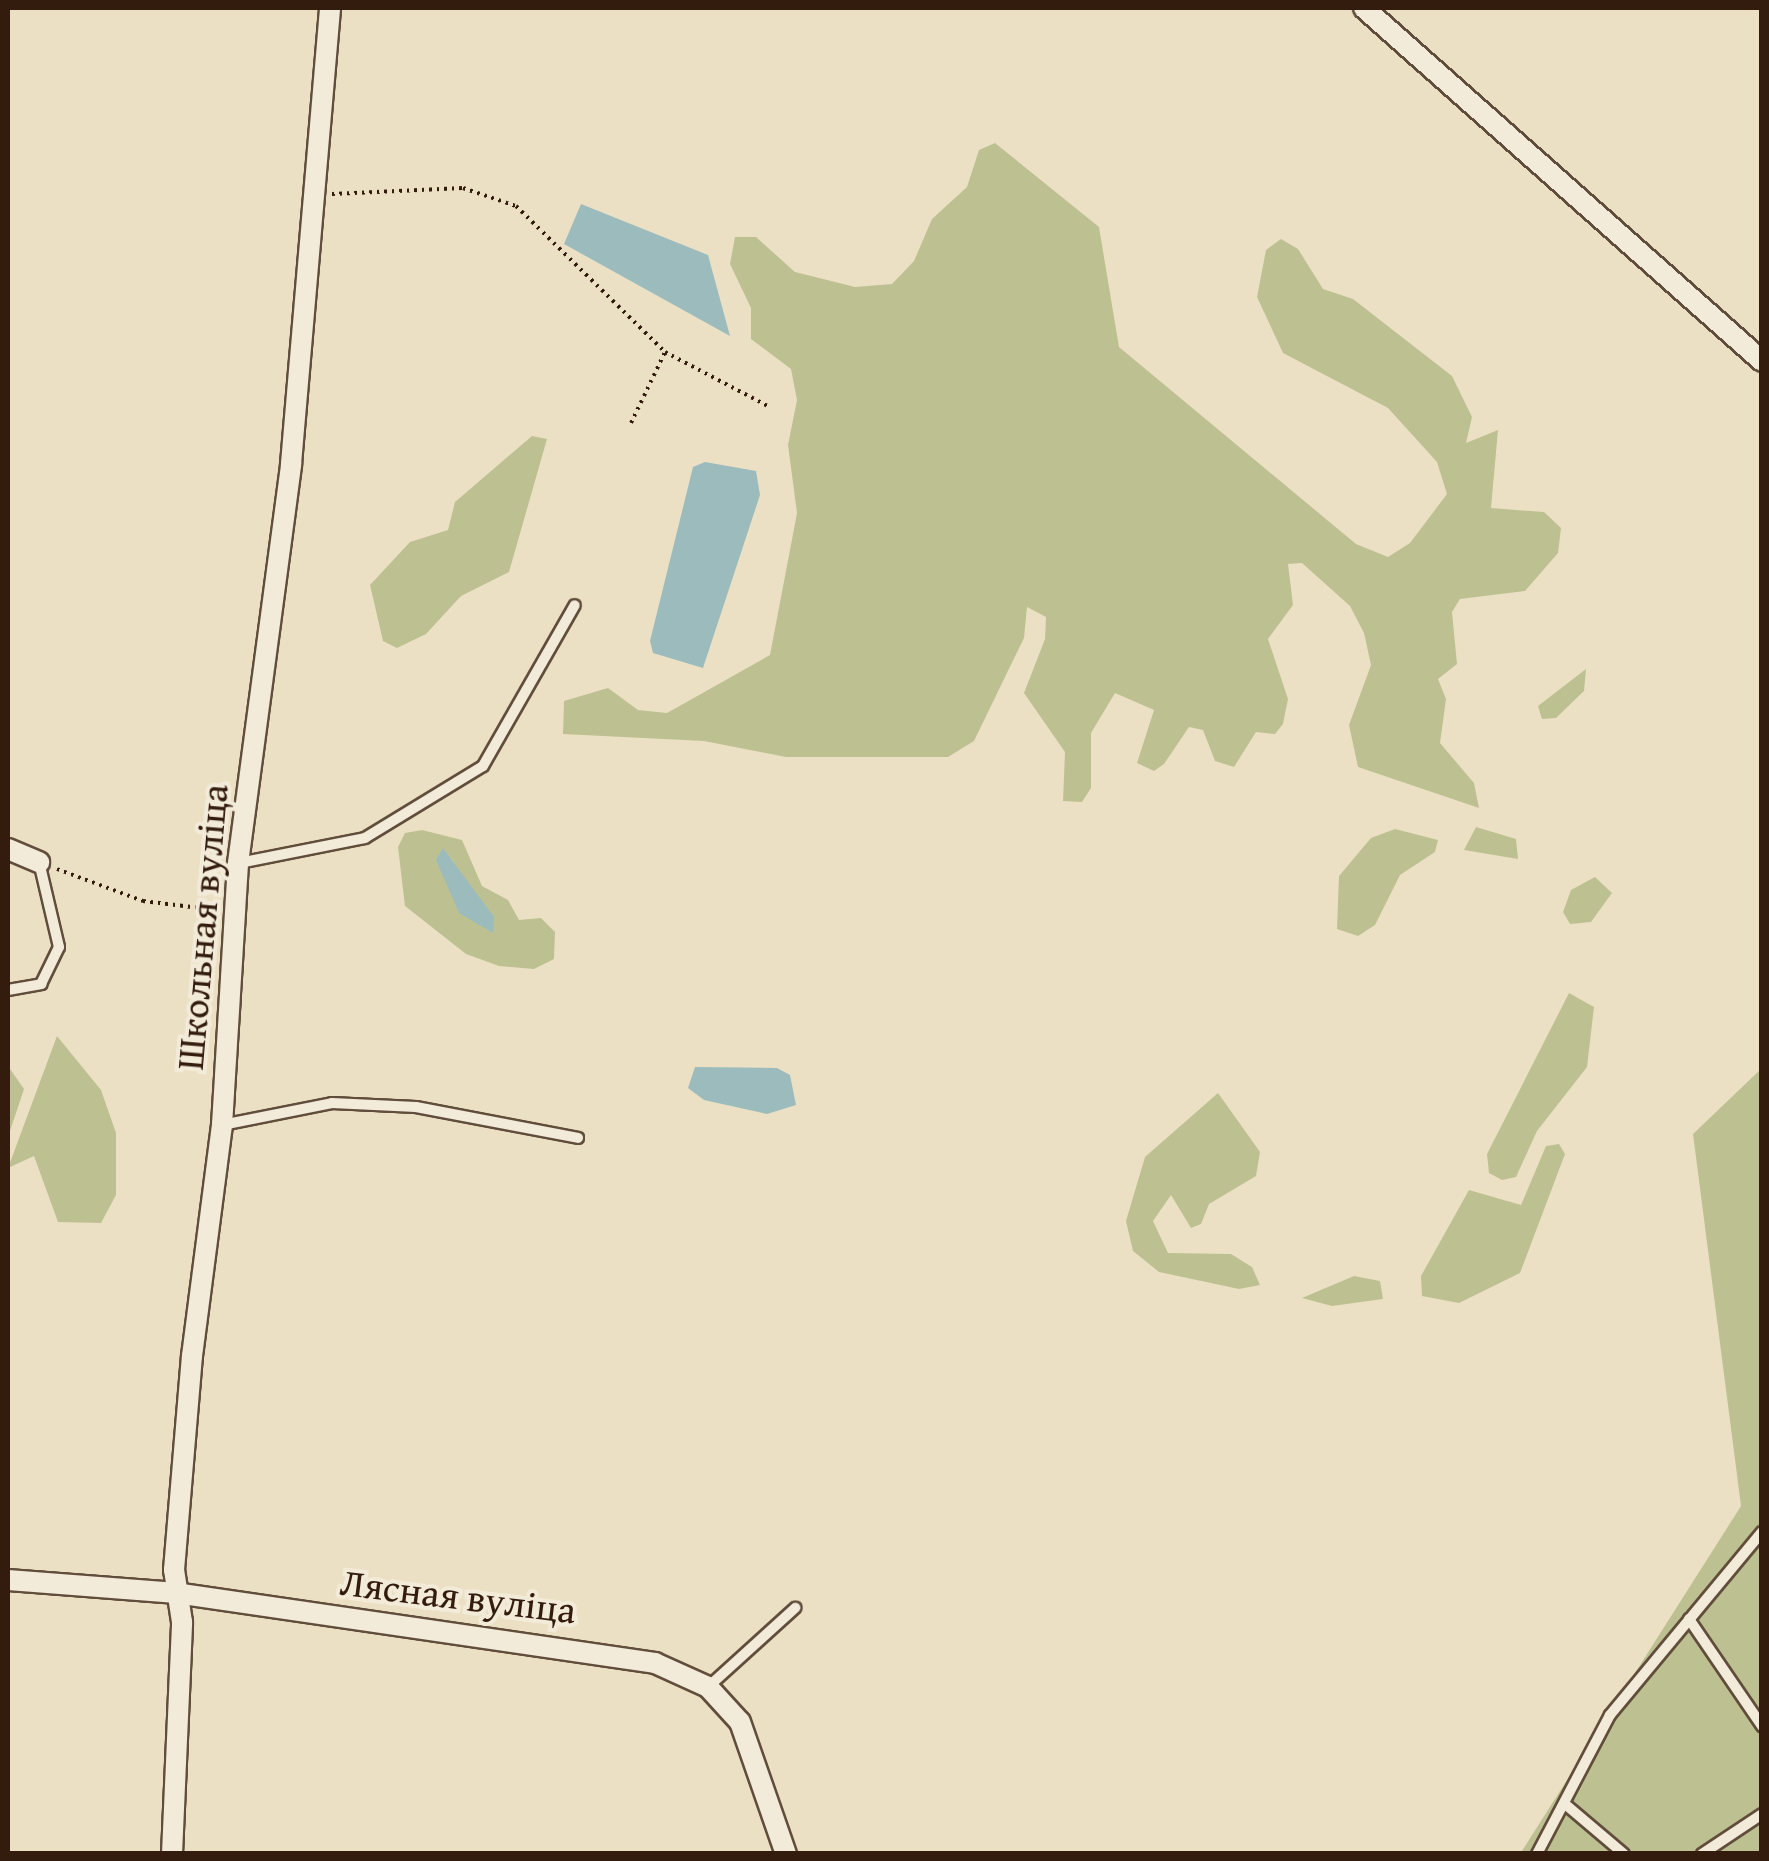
<!DOCTYPE html>
<html>
<head>
<meta charset="utf-8">
<style>
  body { margin:0 }
  #map { position:relative; width:1769px; height:1861px; overflow:hidden; background:#ece0c4; font-family:"Gentium Book Plus",serif }
  div>[style] { position:absolute }
  .green>* { inset:0; background:#bdc191 }
  .water>* { inset:0; background:#9cbbbd }
  .path>* { height:4px; margin-top:-2px; transform-origin:0; background:repeating-linear-gradient(90deg,#331c0d 0 2.5px,transparent 0 7.5px) }
  .roads { filter:drop-shadow(2px 0 #614d3b) drop-shadow(-2px 0 #614d3b) drop-shadow(0 2px #614d3b) drop-shadow(0 -2px #614d3b) }
  .lane>* { height:10px; margin:-5px; padding:0 5px; transform-origin:5px; border-radius:5px; background:#f3ebd9 }
  .street>* { height:20px; margin:-10px; padding:0 10px; transform-origin:10px; border-radius:10px; background:#f3ebd9 }
  span { translate:-50% -50%; white-space:nowrap; text-align:center; line-height:1.15; -webkit-text-stroke:8px #f3ebd9; paint-order:stroke }
  .street-label { font-size:38px; color:#331c0d }
  .frame { position:absolute; inset:0; border:10px solid #331c0d; pointer-events:none }
</style>
</head>
<body>
<div id="map">
  <div class="green">
    <i style="clip-path:polygon(995px 143px,1099px 227px,1119px 347px,1356px 544px,1388px 557px,1410px 543px,1447px 494px,1437px 462px,1388px 408px,1283px 353px,1257px 297px,1266px 250px,1281px 239px,1298px 249px,1323px 289px,1353px 299px,1452px 376px,1472px 417px,1466px 443px,1498px 430px,1491px 508px,1544px 512px,1561px 528px,1558px 553px,1525px 591px,1460px 599px,1452px 612px,1457px 664px,1438px 679px,1446px 699px,1440px 743px,1474px 783px,1479px 808px,1358px 767px,1349px 725px,1371px 665px,1364px 633px,1350px 606px,1302px 563px,1288px 564px,1293px 605px,1268px 639px,1288px 699px,1283px 724px,1275px 734px,1256px 732px,1234px 767px,1215px 761px,1203px 730px,1189px 727px,1164px 764px,1154px 771px,1137px 763px,1154px 710px,1115px 693px,1091px 733px,1091px 788px,1082px 802px,1063px 801px,1065px 752px,1024px 693px,1045px 639px,1046px 617px,1027px 607px,1024px 638px,974px 741px,948px 757px,786px 757px,704px 741px,563px 734px,564px 701px,608px 688px,638px 710px,667px 713px,770px 655px,797px 513px,788px 445px,797px 400px,791px 369px,751px 339px,751px 308px,730px 264px,735px 237px,756px 237px,795px 272px,855px 287px,892px 284px,914px 261px,932px 219px,967px 187px,979px 150px)"></i>
    <i style="clip-path:polygon(532px 436px,547px 439px,509px 572px,461px 596px,426px 634px,397px 648px,383px 641px,370px 585px,410px 542px,448px 530px,455px 502px)"></i>
    <i style="clip-path:polygon(1586px 669px,1584px 691px,1556px 718px,1542px 719px,1538px 706px)"></i>
    <i style="clip-path:polygon(1476px 827px,1516px 839px,1518px 859px,1464px 850px)"></i>
    <i style="clip-path:polygon(1395px 829px,1438px 840px,1435px 852px,1400px 875px,1375px 925px,1358px 936px,1337px 929px,1339px 876px,1371px 838px)"></i>
    <i style="clip-path:polygon(evenodd,422px 830px,462px 840px,482px 886px,508px 900px,519px 920px,541px 918px,555px 932px,554px 959px,534px 969px,499px 966px,466px 954px,405px 906px,398px 847px,405px 833px,422px 830px,451px 858px,478px 906px,494px 917px,459px 913px,451px 858px)"></i>
    <i style="clip-path:polygon(1595px 877px,1612px 893px,1591px 922px,1570px 924px,1563px 912px,1571px 890px)"></i>
    <i style="clip-path:polygon(1569px 993px,1594px 1007px,1587px 1067px,1537px 1131px,1516px 1177px,1502px 1180px,1489px 1173px,1487px 1154px)"></i>
    <i style="clip-path:polygon(57px 1036px,101px 1090px,116px 1133px,116px 1195px,101px 1223px,58px 1222px,34px 1156px,8px 1168px)"></i>
    <i style="clip-path:polygon(8px 1066px,24px 1089px,8px 1137px)"></i>
    <i style="clip-path:polygon(1761px 1069px,1761px 1853px,1520px 1854px,1741px 1506px,1693px 1134px)"></i>
    <i style="clip-path:polygon(1218px 1093px,1260px 1152px,1256px 1176px,1209px 1204px,1201px 1224px,1191px 1228px,1171px 1195px,1153px 1221px,1168px 1253px,1231px 1254px,1252px 1267px,1260px 1285px,1239px 1289px,1159px 1272px,1133px 1251px,1126px 1221px,1145px 1157px)"></i>
    <i style="clip-path:polygon(1559px 1144px,1565px 1154px,1520px 1273px,1459px 1303px,1422px 1296px,1421px 1276px,1469px 1190px,1521px 1205px,1546px 1146px)"></i>
    <i style="clip-path:polygon(1354px 1276px,1380px 1281px,1383px 1299px,1332px 1306px,1302px 1298px)"></i>
  </div>
  <div class="water">
    <i style="clip-path:polygon(581px 204px,708px 255px,730px 336px,564px 244px)"></i>
    <i style="clip-path:polygon(705px 462px,756px 471px,760px 495px,703px 668px,653px 653px,650px 641px,693px 467px)"></i>
    <i style="clip-path:polygon(443px 848px,494px 917px,493px 933px,459px 913px,436px 860px)"></i>
    <i style="clip-path:polygon(695px 1067px,777px 1068px,790px 1075px,796px 1105px,767px 1114px,704px 1100px,688px 1088px)"></i>
  </div>
  <div class="path">
    <i style="left:332px;top:194px;width:131px;rotate:-2.6deg"></i>
    <i style="left:463px;top:188px;width:56px;rotate:18.8deg"></i>
    <i style="left:516px;top:206px;width:209px;rotate:44.4deg"></i>
    <i style="left:665px;top:352px;width:116px;rotate:27.7deg"></i>
    <i style="left:631px;top:423px;width:79px;rotate:-64.4deg"></i>
    <i style="left:57px;top:869px;width:92px;rotate:20.4deg"></i>
    <i style="left:143px;top:901px;width:74px;rotate:7deg"></i>
  </div>
  <div class="roads">
    <div class="lane">
      <i style="left:239px;top:863px;width:128px;rotate:-11.2deg"></i>
      <i style="left:365px;top:838px;width:138px;rotate:-31.4deg"></i>
      <i style="left:483px;top:766px;width:185px;rotate:-60.3deg"></i>
      <i style="left:8px;top:990px;width:34px;rotate:-10deg"></i>
      <i style="left:41px;top:984px;width:41px;rotate:-64.1deg"></i>
      <i style="left:59px;top:947px;width:87px;rotate:-103.2deg"></i>
      <i style="left:222px;top:1125px;width:112px;rotate:-11.3deg"></i>
      <i style="left:332px;top:1103px;width:84px;rotate:2.7deg"></i>
      <i style="left:416px;top:1107px;width:165px;rotate:10.8deg"></i>
      <i style="left:1689px;top:1619px;width:130px;rotate:55.7deg"></i>
      <i style="left:708px;top:1687px;width:118px;rotate:-42.2deg"></i>
      <i style="left:1565px;top:1804px;width:77px;rotate:40.3deg"></i>
      <i style="left:1537px;top:1854px;width:157px;rotate:-62.3deg"></i>
      <i style="left:1610px;top:1715px;width:238px;rotate:-50.3deg"></i>
      <i style="left:1702px;top:1854px;width:72px;rotate:-33.7deg"></i>
    </div>
    <div class="street">
      <i style="left:1364px;top:8px;width:532px;rotate:41.57deg"></i>
      <i style="left:8px;top:849px;width:34px;rotate:23deg"></i>
      <i style="left:8px;top:1580px;width:169px;rotate:4.4deg"></i>
      <i style="left:176px;top:1593px;width:484px;rotate:8.3deg"></i>
      <i style="left:655px;top:1663px;width:58px;rotate:24.4deg"></i>
      <i style="left:708px;top:1687px;width:47px;rotate:47.6deg"></i>
      <i style="left:740px;top:1722px;width:140px;rotate:70.8deg"></i>
      <i style="left:172px;top:1854px;width:232px;rotate:-87.5deg"></i>
      <i style="left:182px;top:1622px;width:53px;rotate:-98.7deg"></i>
      <i style="left:174px;top:1570px;width:215px;rotate:-85.2deg"></i>
      <i style="left:192px;top:1356px;width:233px;rotate:-82.6deg"></i>
      <i style="left:222px;top:1125px;width:262px;rotate:-86.5deg"></i>
      <i style="left:238px;top:863px;width:403px;rotate:-82.4deg"></i>
      <i style="left:291px;top:464px;width:458px;rotate:-85.1deg"></i>
    </div>
  </div>
  <div class="street-label">
    <span style="left:202px;top:927px;rotate:-85deg">Школьная вуліца</span>
    <span style="left:458px;top:1596px;rotate:7deg">Лясная вуліца</span>
  </div>
  <div class="frame"></div>
</div>
</body>
</html>
